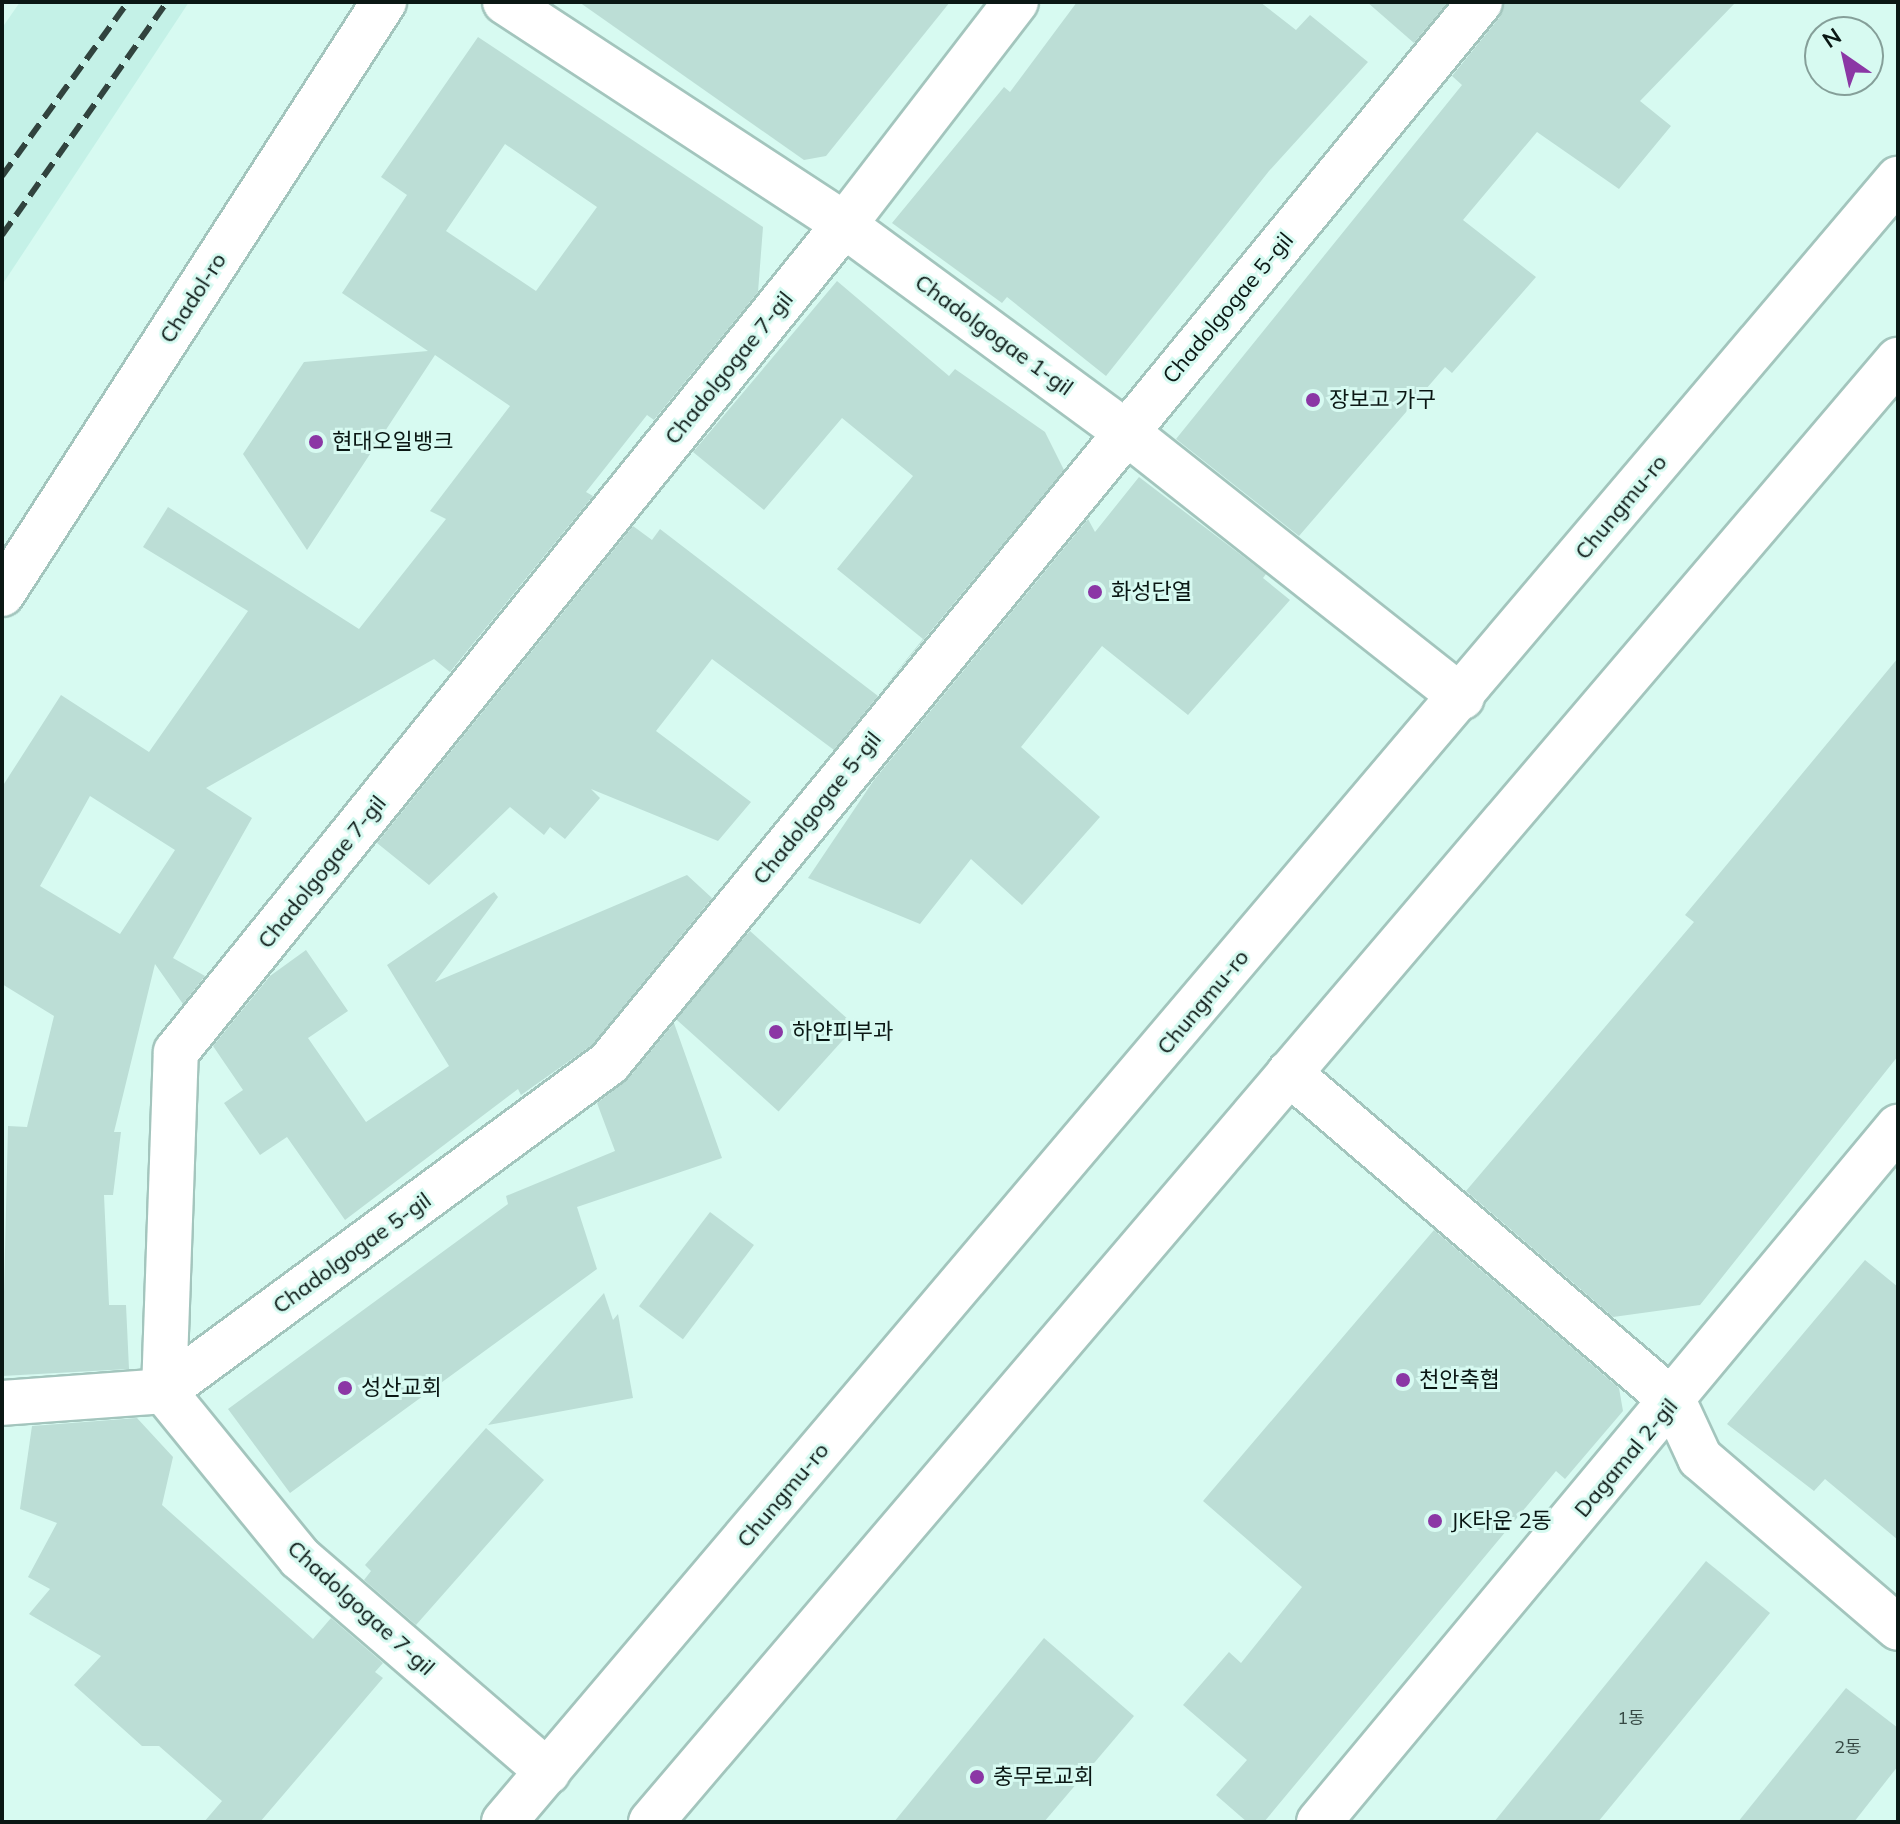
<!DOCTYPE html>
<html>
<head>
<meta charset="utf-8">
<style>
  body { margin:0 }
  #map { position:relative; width:1900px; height:1824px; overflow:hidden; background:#d7faf1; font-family:Mulish,"Noto Sans KR",sans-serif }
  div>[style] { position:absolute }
  .built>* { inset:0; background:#c4f1e7 }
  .building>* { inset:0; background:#bcded6; transform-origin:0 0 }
  .roads { filter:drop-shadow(2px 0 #a3c5bd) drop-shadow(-2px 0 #a3c5bd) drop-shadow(0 2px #a3c5bd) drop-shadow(0 -2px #a3c5bd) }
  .minor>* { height:44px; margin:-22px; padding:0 22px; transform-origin:22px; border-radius:22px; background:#fff }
  .tertiary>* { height:44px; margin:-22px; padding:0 22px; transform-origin:22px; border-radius:22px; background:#fff }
  .secondary>* { height:44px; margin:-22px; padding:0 22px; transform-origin:22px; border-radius:22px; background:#fff }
  .rail>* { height:6px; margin-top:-3px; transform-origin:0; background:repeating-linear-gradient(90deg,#31433e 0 16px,transparent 0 24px) }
  .dots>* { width:22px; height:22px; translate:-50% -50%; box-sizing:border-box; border:4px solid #d7faf1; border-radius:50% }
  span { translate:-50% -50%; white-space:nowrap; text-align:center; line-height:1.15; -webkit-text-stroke:6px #d7faf1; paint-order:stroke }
  .number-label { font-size:18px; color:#364944 }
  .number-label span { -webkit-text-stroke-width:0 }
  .street-label { font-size:22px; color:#0a1714 }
  .poi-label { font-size:22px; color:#0a1714 }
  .left { translate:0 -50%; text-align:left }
  .frame { position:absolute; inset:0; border:4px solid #0a1714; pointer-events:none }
  .north { position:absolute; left:1804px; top:16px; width:80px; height:80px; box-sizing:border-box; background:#d7faf1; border:2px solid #859f99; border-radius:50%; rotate:326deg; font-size:22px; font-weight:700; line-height:32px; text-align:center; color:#0a1714 }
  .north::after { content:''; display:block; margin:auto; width:28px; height:36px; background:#8b37a5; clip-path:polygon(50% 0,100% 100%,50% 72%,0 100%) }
</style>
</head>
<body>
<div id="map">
  <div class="built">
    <i style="clip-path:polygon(20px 2px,189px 2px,2px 285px,2px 28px)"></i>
  </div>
  <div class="building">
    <i style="clip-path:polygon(579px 2px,950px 2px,826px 156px,804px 160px)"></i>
    <i style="clip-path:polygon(1077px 2px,1260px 2px,1296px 30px,1310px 15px,1368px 62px,1269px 171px,1106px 376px,1007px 297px,1002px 303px,892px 223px,1004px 87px,1010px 92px)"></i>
    <i style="clip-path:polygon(1367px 2px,1448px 2px,1414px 43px)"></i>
    <i style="clip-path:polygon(1504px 2px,1736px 2px,1640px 101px,1671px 126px,1619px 189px,1537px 132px,1463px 220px,1536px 277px,1452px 373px,1445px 367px,1299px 536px,1176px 439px,1462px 85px,1452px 76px,1499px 18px)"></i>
    <i style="clip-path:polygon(evenodd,478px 37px,763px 227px,758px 292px,654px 420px,647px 415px,586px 492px,593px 496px,450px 672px,434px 659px,206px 788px,252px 818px,173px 958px,205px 976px,183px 1004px,155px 964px,114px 1132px,121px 1132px,113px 1195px,104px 1195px,109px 1305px,126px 1305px,129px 1369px,2px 1376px,8px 1126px,27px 1127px,54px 1016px,2px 984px,2px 787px,61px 695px,149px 752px,248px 611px,143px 547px,168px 507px,359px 629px,446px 519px,430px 511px,510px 406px,435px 355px,307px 550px,243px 454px,304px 362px,428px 351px,342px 293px,407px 195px,381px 177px,478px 37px,505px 144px,597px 207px,536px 291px,446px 231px,505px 144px,478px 37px,90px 796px,175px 850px,120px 934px,40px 886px,90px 796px)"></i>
    <i style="clip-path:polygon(837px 281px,949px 376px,955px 369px,1045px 432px,1064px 470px,878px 695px,923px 639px,837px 569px,913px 476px,842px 418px,764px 510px,693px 452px)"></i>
    <i style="clip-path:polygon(1139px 477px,1266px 574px,1263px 578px,1290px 600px,1188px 715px,1102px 646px,1021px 747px,1100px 817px,1022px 905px,971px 859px,920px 924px,808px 878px,874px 780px,1088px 519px,1095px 532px)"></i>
    <i style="clip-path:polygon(633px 526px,652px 540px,660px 529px,878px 696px,834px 750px,712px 659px,656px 731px,751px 802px,718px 841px,591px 789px,600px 798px,565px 839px,550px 827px,544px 835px,510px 807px,429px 885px,377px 843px)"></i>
    <i style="clip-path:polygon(1898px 658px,1898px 1056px,1700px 1305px,1613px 1317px,1466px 1191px,1694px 922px,1685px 915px)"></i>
    <i style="clip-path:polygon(687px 875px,712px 898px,592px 1045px,521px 1095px,518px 1089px,345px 1220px,287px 1137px,260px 1155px,224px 1103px,243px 1090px,213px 1046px,270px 976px,306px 950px,348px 1011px,308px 1038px,366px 1122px,449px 1066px,387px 965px,494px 892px,498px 897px,435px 982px)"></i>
    <i style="left:750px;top:931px;width:142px;height:115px;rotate:42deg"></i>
    <i style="clip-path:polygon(674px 1023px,722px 1158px,577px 1207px,597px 1269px,290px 1493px,228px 1409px,508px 1204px,506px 1196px,615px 1151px,597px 1103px,628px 1079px)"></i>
    <i style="left:710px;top:1212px;width:55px;height:118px;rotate:37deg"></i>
    <i style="clip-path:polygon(1434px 1230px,1619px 1388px,1623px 1411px,1565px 1479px,1556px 1471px,1264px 1822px,1247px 1822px,1216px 1795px,1247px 1760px,1183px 1705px,1229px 1652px,1241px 1663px,1302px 1587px,1203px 1501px)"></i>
    <i style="clip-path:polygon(1865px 1260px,1898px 1287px,1898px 1540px,1825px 1479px,1814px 1491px,1727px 1424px)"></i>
    <i style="clip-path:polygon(604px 1293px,613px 1320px,618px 1314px,633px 1398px,488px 1425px)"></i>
    <i style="clip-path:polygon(137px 1418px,173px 1457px,162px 1505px,313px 1639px,331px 1618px,383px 1663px,375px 1672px,383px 1678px,260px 1822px,204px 1822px,222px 1801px,159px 1746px,142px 1746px,74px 1685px,101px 1656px,29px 1614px,50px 1589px,28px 1577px,57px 1523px,20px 1509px,32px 1426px)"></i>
    <i style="clip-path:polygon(486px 1428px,544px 1480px,416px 1625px,364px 1580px,371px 1571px,365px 1565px)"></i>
    <i style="clip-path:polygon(1706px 1561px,1770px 1613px,1598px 1822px,1494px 1822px)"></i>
    <i style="clip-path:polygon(1044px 1638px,1134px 1716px,1044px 1822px,894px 1822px)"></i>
    <i style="clip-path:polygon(1846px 1688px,1898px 1728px,1898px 1766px,1854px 1822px,1738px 1822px)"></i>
  </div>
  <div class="roads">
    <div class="minor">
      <i style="left:505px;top:2px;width:392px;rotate:33.2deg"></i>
      <i style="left:833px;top:217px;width:363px;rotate:36.3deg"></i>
      <i style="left:1126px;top:432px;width:428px;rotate:38.3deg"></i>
      <i style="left:1289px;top:1073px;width:506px;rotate:40.52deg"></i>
      <i style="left:1674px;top:1402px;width:62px;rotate:65.1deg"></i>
      <i style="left:1700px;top:1458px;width:261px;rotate:40.6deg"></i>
      <i style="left:2px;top:1403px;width:162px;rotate:-4.2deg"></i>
      <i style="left:164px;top:1391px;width:553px;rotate:-36.39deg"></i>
      <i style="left:609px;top:1063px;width:1373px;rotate:-50.62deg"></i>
      <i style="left:548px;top:1772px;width:328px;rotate:-139.2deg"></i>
      <i style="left:300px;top:1558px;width:215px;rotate:-129.2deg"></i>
      <i style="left:164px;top:1391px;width:339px;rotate:-88deg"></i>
      <i style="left:176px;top:1052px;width:1063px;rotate:-51.07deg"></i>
      <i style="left:844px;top:225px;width:282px;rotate:-52.4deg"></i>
      <i style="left:1319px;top:1822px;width:905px;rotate:-50.2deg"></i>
    </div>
    <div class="tertiary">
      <i style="left:2px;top:594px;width:705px;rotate:-57.17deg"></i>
    </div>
    <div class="secondary">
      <i style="left:504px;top:1822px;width:2155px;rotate:-49.69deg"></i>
      <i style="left:651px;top:1822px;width:1922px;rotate:-49.54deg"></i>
    </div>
  </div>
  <div class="rail">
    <i style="left:2px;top:176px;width:215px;rotate:-54.1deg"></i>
    <i style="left:2px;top:235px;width:286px;rotate:-54.7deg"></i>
  </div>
  <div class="dots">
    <i style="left:1313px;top:400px;background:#8b37a5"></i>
    <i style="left:316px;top:442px;background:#8b37a5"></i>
    <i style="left:1095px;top:592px;background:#8b37a5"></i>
    <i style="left:776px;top:1032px;background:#8b37a5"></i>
    <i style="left:1403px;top:1380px;background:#8b37a5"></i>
    <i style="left:345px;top:1388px;background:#8b37a5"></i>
    <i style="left:1435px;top:1521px;background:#8b37a5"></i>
    <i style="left:977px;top:1777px;background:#8b37a5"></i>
  </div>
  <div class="number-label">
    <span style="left:1631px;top:1718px">1동</span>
    <span style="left:1848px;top:1747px">2동</span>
  </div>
  <div class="street-label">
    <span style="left:193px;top:298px;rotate:-57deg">Chadol-ro</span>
    <span style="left:1228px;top:308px;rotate:-50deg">Chadolgogae 5-gil</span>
    <span style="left:994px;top:335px;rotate:36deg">Chadolgogae 1-gil</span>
    <span style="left:729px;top:368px;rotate:-51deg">Chadolgogae 7-gil</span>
    <span style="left:1621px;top:507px;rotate:-50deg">Chungmu-ro</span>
    <span style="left:817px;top:808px;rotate:-51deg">Chadolgogae 5-gil</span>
    <span style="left:322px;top:872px;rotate:-51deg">Chadolgogae 7-gil</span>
    <span style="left:1203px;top:1002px;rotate:-50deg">Chungmu-ro</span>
    <span style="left:352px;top:1253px;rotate:-36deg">Chadolgogae 5-gil</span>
    <span style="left:1626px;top:1458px;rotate:-50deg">Dagamal 2-gil</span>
    <span style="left:783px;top:1495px;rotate:-50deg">Chungmu-ro</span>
    <span style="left:361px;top:1608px;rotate:42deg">Chadolgogae 7-gil</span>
  </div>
  <div class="poi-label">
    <span class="left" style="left:1329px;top:400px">장보고 가구</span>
    <span class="left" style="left:332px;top:442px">현대오일뱅크</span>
    <span class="left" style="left:1111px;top:592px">화성단열</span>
    <span class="left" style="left:792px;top:1032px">하얀피부과</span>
    <span class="left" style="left:1419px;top:1380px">천안축협</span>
    <span class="left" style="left:361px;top:1388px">성산교회</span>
    <span class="left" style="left:1451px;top:1521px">JK타운 2동</span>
    <span class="left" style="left:993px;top:1777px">충무로교회</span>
  </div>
  <div class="frame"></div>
  <div class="north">N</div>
</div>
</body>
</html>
